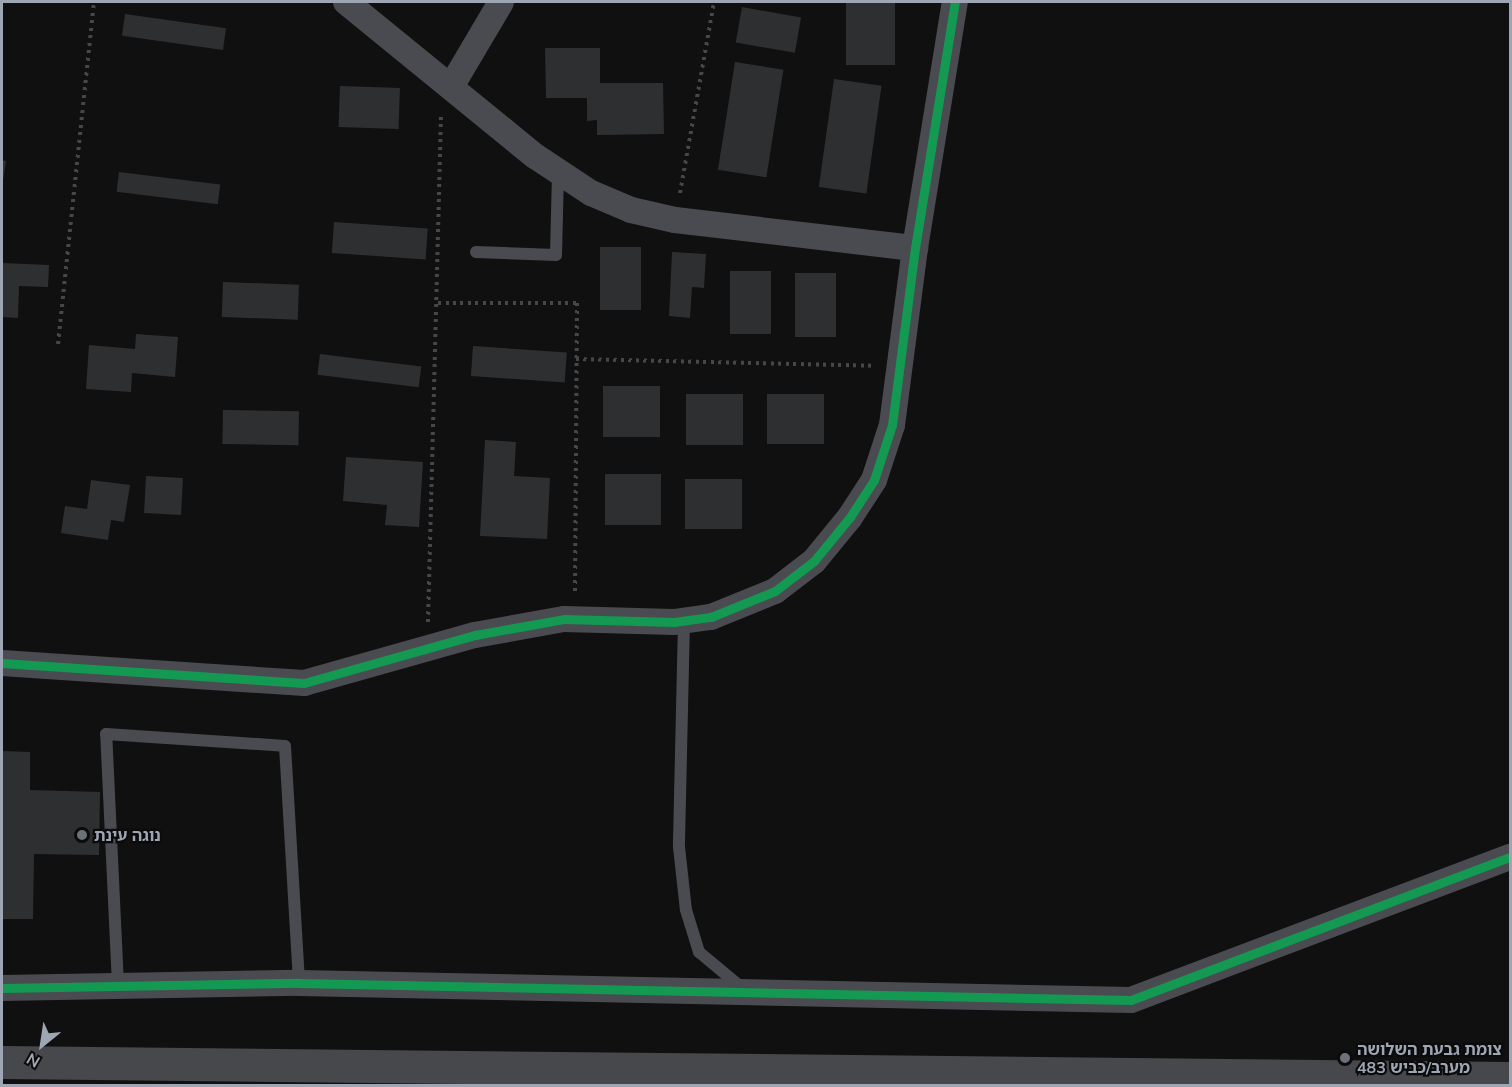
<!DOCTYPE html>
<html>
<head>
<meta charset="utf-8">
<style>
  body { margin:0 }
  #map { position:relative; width:1512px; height:1087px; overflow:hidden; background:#101010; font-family:Mulish,"Noto Sans Hebrew",sans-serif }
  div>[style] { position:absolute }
  .building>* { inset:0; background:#2e2f31; transform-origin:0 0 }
  .path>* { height:4px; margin-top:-2px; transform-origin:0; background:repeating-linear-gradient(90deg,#45474b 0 3px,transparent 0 7.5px) }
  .lane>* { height:12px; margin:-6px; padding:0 6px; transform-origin:6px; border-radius:6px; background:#4a4b50 }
  .street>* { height:26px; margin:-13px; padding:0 13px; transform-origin:13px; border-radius:13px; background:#4a4b50 }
  .primary>* { height:33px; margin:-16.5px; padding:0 16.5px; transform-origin:16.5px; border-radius:16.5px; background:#47484b }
  .cycleway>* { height:9px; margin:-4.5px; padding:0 4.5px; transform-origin:4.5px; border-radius:4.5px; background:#139951 }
  .dots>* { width:16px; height:16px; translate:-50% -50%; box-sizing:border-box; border:3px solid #0b0b0c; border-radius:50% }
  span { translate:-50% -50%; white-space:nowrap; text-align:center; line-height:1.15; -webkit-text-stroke:4.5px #0b0b0c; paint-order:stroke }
  .poi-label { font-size:16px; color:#9fa6b3; font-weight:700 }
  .left { translate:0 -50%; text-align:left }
  .frame { position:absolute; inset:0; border:3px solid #9fa6b3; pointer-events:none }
  .north { position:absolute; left:12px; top:1015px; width:60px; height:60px; -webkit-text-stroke:4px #0b0b0c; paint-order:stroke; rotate:210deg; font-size:16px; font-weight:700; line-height:24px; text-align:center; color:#9fa6b3 }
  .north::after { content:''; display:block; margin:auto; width:21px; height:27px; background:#9fa6b3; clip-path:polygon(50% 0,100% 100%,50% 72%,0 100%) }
</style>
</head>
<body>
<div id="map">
  <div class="building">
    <i style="left:846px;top:2px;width:49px;height:63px"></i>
    <i style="left:742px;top:7px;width:60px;height:36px;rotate:10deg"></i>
    <i style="left:125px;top:14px;width:102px;height:22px;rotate:8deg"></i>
    <i style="clip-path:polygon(545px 48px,600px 48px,600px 83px,663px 83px,664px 134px,597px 135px,597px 120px,587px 121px,587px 98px,546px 98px)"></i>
    <i style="left:735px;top:62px;width:49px;height:109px;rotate:9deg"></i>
    <i style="left:834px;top:79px;width:48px;height:109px;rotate:8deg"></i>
    <i style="left:340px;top:86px;width:60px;height:41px;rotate:2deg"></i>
    <i style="clip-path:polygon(2px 160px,6px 161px,3px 181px,2px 180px)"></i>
    <i style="left:119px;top:172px;width:102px;height:20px;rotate:7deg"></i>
    <i style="left:334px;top:222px;width:94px;height:31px;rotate:4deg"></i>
    <i style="left:600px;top:247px;width:41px;height:63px"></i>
    <i style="clip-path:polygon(672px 252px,706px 254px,704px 288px,692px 287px,690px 318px,669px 316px)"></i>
    <i style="clip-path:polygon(2px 263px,49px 265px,48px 287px,19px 286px,18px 318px,2px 317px)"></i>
    <i style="left:730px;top:271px;width:41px;height:63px"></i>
    <i style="left:795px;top:273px;width:41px;height:64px"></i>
    <i style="left:223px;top:282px;width:76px;height:35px;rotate:2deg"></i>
    <i style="clip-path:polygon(136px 334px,178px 337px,175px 377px,132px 373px,131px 392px,86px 389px,89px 345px,135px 349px)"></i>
    <i style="left:473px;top:346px;width:94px;height:30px;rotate:4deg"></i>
    <i style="left:320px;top:354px;width:102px;height:21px;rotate:7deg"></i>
    <i style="left:660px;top:386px;width:51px;height:57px;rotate:90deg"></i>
    <i style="left:686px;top:394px;width:57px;height:51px"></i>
    <i style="left:767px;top:394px;width:57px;height:50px"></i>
    <i style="left:223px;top:410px;width:76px;height:34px;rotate:1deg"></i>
    <i style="clip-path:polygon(485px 440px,516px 442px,514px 476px,550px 478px,547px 539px,480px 536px)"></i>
    <i style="clip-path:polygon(346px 457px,423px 462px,419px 527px,385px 525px,387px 505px,343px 501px)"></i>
    <i style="left:605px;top:474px;width:56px;height:51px"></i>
    <i style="left:146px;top:476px;width:37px;height:37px;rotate:3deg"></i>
    <i style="left:685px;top:479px;width:57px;height:50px"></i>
    <i style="clip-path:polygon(91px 480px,130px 485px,124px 522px,111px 520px,108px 540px,61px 533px,65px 506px,87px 509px)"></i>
    <i style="clip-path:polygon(2px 751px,30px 752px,30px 790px,100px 792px,99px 855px,34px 854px,33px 919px,2px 919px)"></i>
  </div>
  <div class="path">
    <i style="left:680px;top:193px;width:194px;rotate:-79.9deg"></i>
    <i style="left:438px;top:303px;width:139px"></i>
    <i style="left:577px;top:303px;width:292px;rotate:90.4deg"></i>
    <i style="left:58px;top:344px;width:344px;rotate:-84deg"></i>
    <i style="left:576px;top:359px;width:298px;rotate:1.3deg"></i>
    <i style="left:428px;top:622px;width:508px;rotate:-88.53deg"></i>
  </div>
  <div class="lane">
    <i style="left:476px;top:252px;width:80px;rotate:2.1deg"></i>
    <i style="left:556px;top:255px;width:82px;rotate:-88.6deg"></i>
    <i style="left:684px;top:621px;width:226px;rotate:91.3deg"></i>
    <i style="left:679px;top:847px;width:63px;rotate:83.7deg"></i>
    <i style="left:686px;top:910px;width:44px;rotate:72.8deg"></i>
    <i style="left:699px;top:952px;width:56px;rotate:39.9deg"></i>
    <i style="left:118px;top:985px;width:251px;rotate:-92.7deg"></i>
    <i style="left:106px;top:734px;width:179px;rotate:3.8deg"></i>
    <i style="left:285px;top:746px;width:237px;rotate:86.6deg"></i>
  </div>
  <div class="street">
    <i style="left:346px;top:2px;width:244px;rotate:39.2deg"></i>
    <i style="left:535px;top:156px;width:67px;rotate:33.5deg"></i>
    <i style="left:591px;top:193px;width:43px;rotate:23deg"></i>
    <i style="left:631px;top:210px;width:45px;rotate:12.8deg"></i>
    <i style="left:675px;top:220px;width:242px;rotate:6.7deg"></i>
    <i style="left:452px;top:85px;width:96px;rotate:-59.4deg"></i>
    <i style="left:2px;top:663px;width:303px;rotate:3.8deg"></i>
    <i style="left:304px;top:683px;width:178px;rotate:-15.7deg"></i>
    <i style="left:475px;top:635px;width:90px;rotate:-10.2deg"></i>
    <i style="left:564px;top:619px;width:110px;rotate:1.6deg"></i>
    <i style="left:674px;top:622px;width:37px;rotate:-8deg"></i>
    <i style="left:711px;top:617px;width:69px;rotate:-22.1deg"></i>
    <i style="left:775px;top:591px;width:49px;rotate:-37.6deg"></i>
    <i style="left:814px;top:561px;width:57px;rotate:-50.7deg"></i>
    <i style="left:850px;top:517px;width:44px;rotate:-57deg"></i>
    <i style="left:874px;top:480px;width:58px;rotate:-71.9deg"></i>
    <i style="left:892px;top:425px;width:178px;rotate:-82.6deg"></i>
    <i style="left:915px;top:248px;width:249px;rotate:-80.8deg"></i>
    <i style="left:2px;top:988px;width:297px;rotate:-1deg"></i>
    <i style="left:299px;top:983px;width:832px;rotate:1.17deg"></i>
    <i style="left:1131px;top:1000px;width:405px;rotate:-20.7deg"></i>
  </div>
  <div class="primary">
    <i style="left:2px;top:1062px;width:1508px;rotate:0.61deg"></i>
  </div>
  <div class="cycleway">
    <i style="left:2px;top:663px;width:303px;rotate:3.8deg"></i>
    <i style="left:304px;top:683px;width:178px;rotate:-15.7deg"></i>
    <i style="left:475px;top:635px;width:90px;rotate:-10.2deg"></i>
    <i style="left:564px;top:619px;width:110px;rotate:1.6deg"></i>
    <i style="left:674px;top:622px;width:37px;rotate:-8deg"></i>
    <i style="left:711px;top:617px;width:69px;rotate:-22.1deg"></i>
    <i style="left:775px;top:591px;width:49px;rotate:-37.6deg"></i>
    <i style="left:814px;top:561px;width:57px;rotate:-50.7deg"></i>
    <i style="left:850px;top:517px;width:44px;rotate:-57deg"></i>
    <i style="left:874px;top:480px;width:58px;rotate:-71.9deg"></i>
    <i style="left:892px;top:425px;width:178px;rotate:-82.6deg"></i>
    <i style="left:915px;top:248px;width:249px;rotate:-80.8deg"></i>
    <i style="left:2px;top:988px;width:297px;rotate:-1deg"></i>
    <i style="left:299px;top:983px;width:832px;rotate:1.17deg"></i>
    <i style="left:1131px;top:1000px;width:405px;rotate:-20.7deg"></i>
  </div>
  <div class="dots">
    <i style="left:82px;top:835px;background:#6d727a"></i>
    <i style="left:1345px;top:1058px;background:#6d727a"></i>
  </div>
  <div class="poi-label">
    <span class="left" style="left:94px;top:835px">נוגה עינת</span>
    <span class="left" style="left:1357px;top:1058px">צומת גבעת השלושה<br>מערב/כביש 483</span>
  </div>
  <div class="frame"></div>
  <div class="north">N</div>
</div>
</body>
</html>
